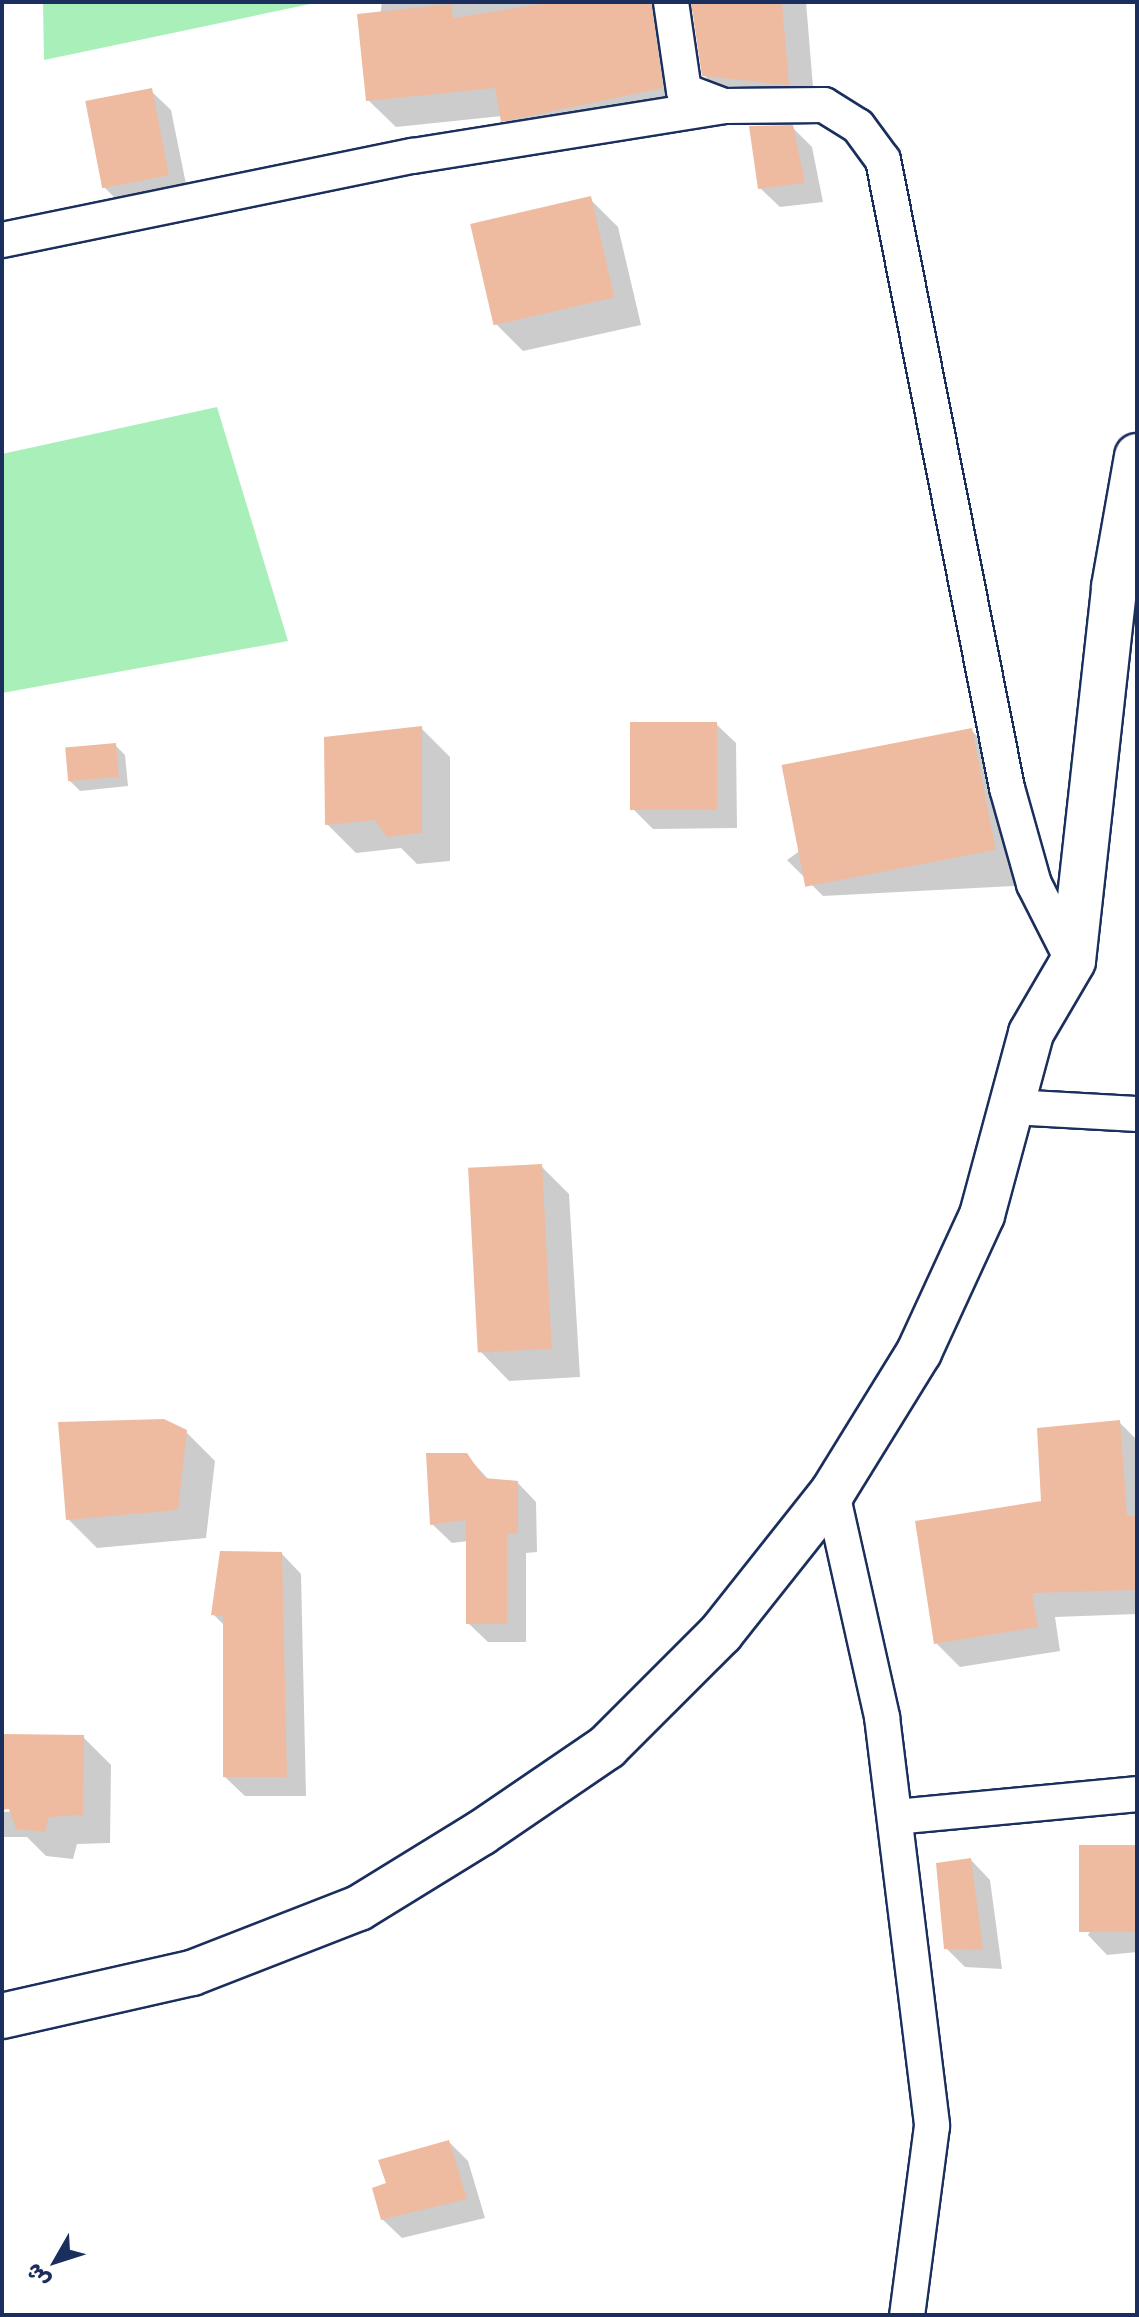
<!DOCTYPE html>
<html>
<head>
<meta charset="utf-8">
<style>
  body { margin:0 }
  #map { position:relative; width:1139px; height:2317px; overflow:hidden; background:#fff; font-family:Mali,"Playpen Sans Arabic",sans-serif }
  div>[style] { position:absolute }
  .green>* { inset:0; background:#a9efba }
  .shadow>* { inset:0; background:#0003 }
  .building>* { inset:0; background:#eebba0; transform-origin:0 0 }
  .roads { filter:drop-shadow(2px 0 #1b2f5e) drop-shadow(-2px 0 #1b2f5e) drop-shadow(0 2px #1b2f5e) drop-shadow(0 -2px #1b2f5e) }
  .minor>* { height:34px; margin:-17px; padding:0 17px; transform-origin:17px; border-radius:17px; background:#fff }
  .secondary>* { height:44px; margin:-22px; padding:0 22px; transform-origin:22px; border-radius:22px; background:#fff }
  span { translate:-50% -50%; white-space:nowrap; text-align:center; line-height:1.15; -webkit-text-stroke:6px #fff; paint-order:stroke }
  .frame { position:absolute; inset:0; border:4px solid #1b2f5e; pointer-events:none }
  .north { position:absolute; left:16px; top:2221px; width:80px; height:80px; -webkit-text-stroke:6px #fff; paint-order:stroke; rotate:231deg; font-size:22px; font-weight:700; line-height:32px; text-align:center; color:#1b2f5e }
  .north::after { content:''; display:block; margin:auto; width:28px; height:36px; background:#1b2f5e; clip-path:polygon(50% 0,100% 100%,50% 72%,0 100%) }
</style>
</head>
<body>
<div id="map">
  <div class="green">
    <i style="clip-path:polygon(43px 2px,315px 2px,315px 3px,44px 60px)"></i>
    <i style="clip-path:polygon(217px 407px,288px 641px,2px 693px,2px 454px)"></i>
  </div>
  <div class="shadow">
    <i style="clip-path:polygon(382px 2px,806px 2px,815px 111px,731px 103px,704px 75px,694px 10px,678px 23px,689px 115px,530px 148px,502px 116px,396px 127px,368px 100px)"></i>
    <i style="clip-path:polygon(151px 91px,171px 110px,188px 194px,124px 207px,104px 187px)"></i>
    <i style="clip-path:polygon(792px 127px,812px 147px,823px 202px,780px 207px,760px 188px)"></i>
    <i style="clip-path:polygon(590px 199px,618px 227px,641px 325px,523px 351px,495px 323px)"></i>
    <i style="clip-path:polygon(716px 724px,736px 743px,737px 828px,653px 829px,633px 809px)"></i>
    <i style="clip-path:polygon(421px 728px,450px 757px,450px 861px,417px 864px,401px 848px,356px 853px,327px 824px)"></i>
    <i style="clip-path:polygon(971px 730px,1007px 766px,1030px 885px,823px 896px,787px 860px)"></i>
    <i style="clip-path:polygon(115px 745px,125px 755px,128px 786px,80px 791px,70px 781px)"></i>
    <i style="clip-path:polygon(541px 1166px,569px 1194px,580px 1377px,509px 1381px,481px 1352px)"></i>
    <i style="clip-path:polygon(1119px 1422px,1137px 1440px,1137px 1614px,1055px 1617px,1060px 1651px,960px 1667px,936px 1643px,1044px 1502px)"></i>
    <i style="clip-path:polygon(186px 1432px,215px 1461px,206px 1538px,97px 1548px,68px 1519px)"></i>
    <i style="clip-path:polygon(466px 1455px,490px 1481px,517px 1482px,536px 1502px,537px 1552px,526px 1553px,526px 1642px,488px 1642px,468px 1623px,468px 1541px,452px 1543px,432px 1524px)"></i>
    <i style="clip-path:polygon(282px 1554px,301px 1574px,306px 1796px,245px 1796px,225px 1777px,225px 1626px,213px 1614px)"></i>
    <i style="clip-path:polygon(2px 1736px,83px 1737px,111px 1765px,110px 1843px,77px 1844px,73px 1859px,46px 1856px,27px 1837px,2px 1837px,2px 1812px,19px 1811px,2px 1808px)"></i>
    <i style="clip-path:polygon(1137px 1848px,1137px 1952px,1107px 1955px,1088px 1935px)"></i>
    <i style="clip-path:polygon(971px 1860px,990px 1880px,1002px 1969px,965px 1967px,946px 1948px)"></i>
    <i style="clip-path:polygon(449px 2142px,468px 2161px,485px 2218px,402px 2238px,382px 2219px,388px 2184px)"></i>
  </div>
  <div class="building">
    <i style="clip-path:polygon(553px 2px,651px 2px,663px 88px,501px 122px,495px 88px,366px 101px,357px 14px,451px 4px,453px 18px)"></i>
    <i style="clip-path:polygon(691px 2px,782px 2px,789px 85px,702px 76px)"></i>
    <i style="left:152px;top:88px;width:89px;height:68px;rotate:79deg"></i>
    <i style="clip-path:polygon(793px 125px,805px 183px,758px 189px,749px 126px)"></i>
    <i style="left:591px;top:196px;width:104px;height:124px;rotate:77deg"></i>
    <i style="left:630px;top:722px;width:87px;height:88px"></i>
    <i style="clip-path:polygon(422px 726px,422px 833px,387px 837px,375px 820px,325px 825px,324px 737px)"></i>
    <i style="left:972px;top:728px;width:124px;height:194px;rotate:79deg"></i>
    <i style="left:116px;top:743px;width:34px;height:51px;rotate:85deg"></i>
    <i style="left:542px;top:1164px;width:185px;height:74px;rotate:87deg"></i>
    <i style="clip-path:polygon(164px 1419px,187px 1430px,178px 1510px,66px 1520px,58px 1422px)"></i>
    <i style="clip-path:polygon(1120px 1420px,1127px 1516px,1137px 1516px,1137px 1590px,1032px 1593px,1038px 1627px,934px 1644px,915px 1521px,1041px 1501px,1037px 1428px)"></i>
    <i style="clip-path:polygon(426px 1453px,467px 1453px,484px 1478px,518px 1481px,518px 1534px,507px 1534px,507px 1624px,466px 1624px,466px 1520px,430px 1525px)"></i>
    <i style="clip-path:polygon(220px 1551px,282px 1552px,287px 1777px,223px 1777px,223px 1616px,211px 1615px)"></i>
    <i style="clip-path:polygon(2px 1734px,84px 1735px,83px 1815px,49px 1817px,45px 1832px,16px 1829px,9px 1809px,2px 1810px)"></i>
    <i style="left:1137px;top:1845px;width:87px;height:58px;rotate:90deg"></i>
    <i style="clip-path:polygon(971px 1858px,983px 1950px,944px 1949px,936px 1863px)"></i>
    <i style="clip-path:polygon(449px 2140px,467px 2199px,381px 2220px,372px 2188px,386px 2183px,378px 2160px)"></i>
  </div>
  <div class="roads">
    <div class="minor">
      <i style="left:671px;top:2px;width:90px;rotate:81.7deg"></i>
      <i style="left:684px;top:91px;width:43px;rotate:20.6deg"></i>
      <i style="left:2px;top:240px;width:419px;rotate:-11.6deg"></i>
      <i style="left:413px;top:156px;width:316px;rotate:-9.1deg"></i>
      <i style="left:725px;top:106px;width:99px;rotate:-0.6deg"></i>
      <i style="left:824px;top:105px;width:40px;rotate:32deg"></i>
      <i style="left:858px;top:126px;width:42px;rotate:53.7deg"></i>
      <i style="left:883px;top:160px;width:640px;rotate:78.83deg"></i>
      <i style="left:1007px;top:788px;width:100px;rotate:74.3deg"></i>
      <i style="left:1034px;top:884px;width:86px;rotate:63.1deg"></i>
      <i style="left:1011px;top:1107px;width:126px;rotate:3.2deg"></i>
      <i style="left:832px;top:1493px;width:230px;rotate:77.4deg"></i>
      <i style="left:882px;top:1717px;width:412px;rotate:83deg"></i>
      <i style="left:932px;top:2126px;width:191px;rotate:97.5deg"></i>
      <i style="left:895px;top:1817px;width:243px;rotate:-5.4deg"></i>
    </div>
    <div class="secondary">
      <i style="left:2px;top:2016px;width:195px;rotate:-12.8deg"></i>
      <i style="left:192px;top:1973px;width:179px;rotate:-21.3deg"></i>
      <i style="left:359px;top:1908px;width:143px;rotate:-31.6deg"></i>
      <i style="left:481px;top:1833px;width:153px;rotate:-34.3deg"></i>
      <i style="left:607px;top:1747px;width:161px;rotate:-45deg"></i>
      <i style="left:721px;top:1633px;width:179px;rotate:-51.6deg"></i>
      <i style="left:832px;top:1493px;width:166px;rotate:-58.3deg"></i>
      <i style="left:919px;top:1352px;width:151px;rotate:-65.3deg"></i>
      <i style="left:982px;top:1215px;width:188px;rotate:-74.9deg"></i>
      <i style="left:1031px;top:1033px;width:83px;rotate:-59.7deg"></i>
      <i style="left:1073px;top:961px;width:376px;rotate:-83.7deg"></i>
      <i style="left:1114px;top:587px;width:133px;rotate:-80deg"></i>
    </div>
  </div>
  <div class="frame"></div>
  <div class="north">ش</div>
</div>
</body>
</html>
